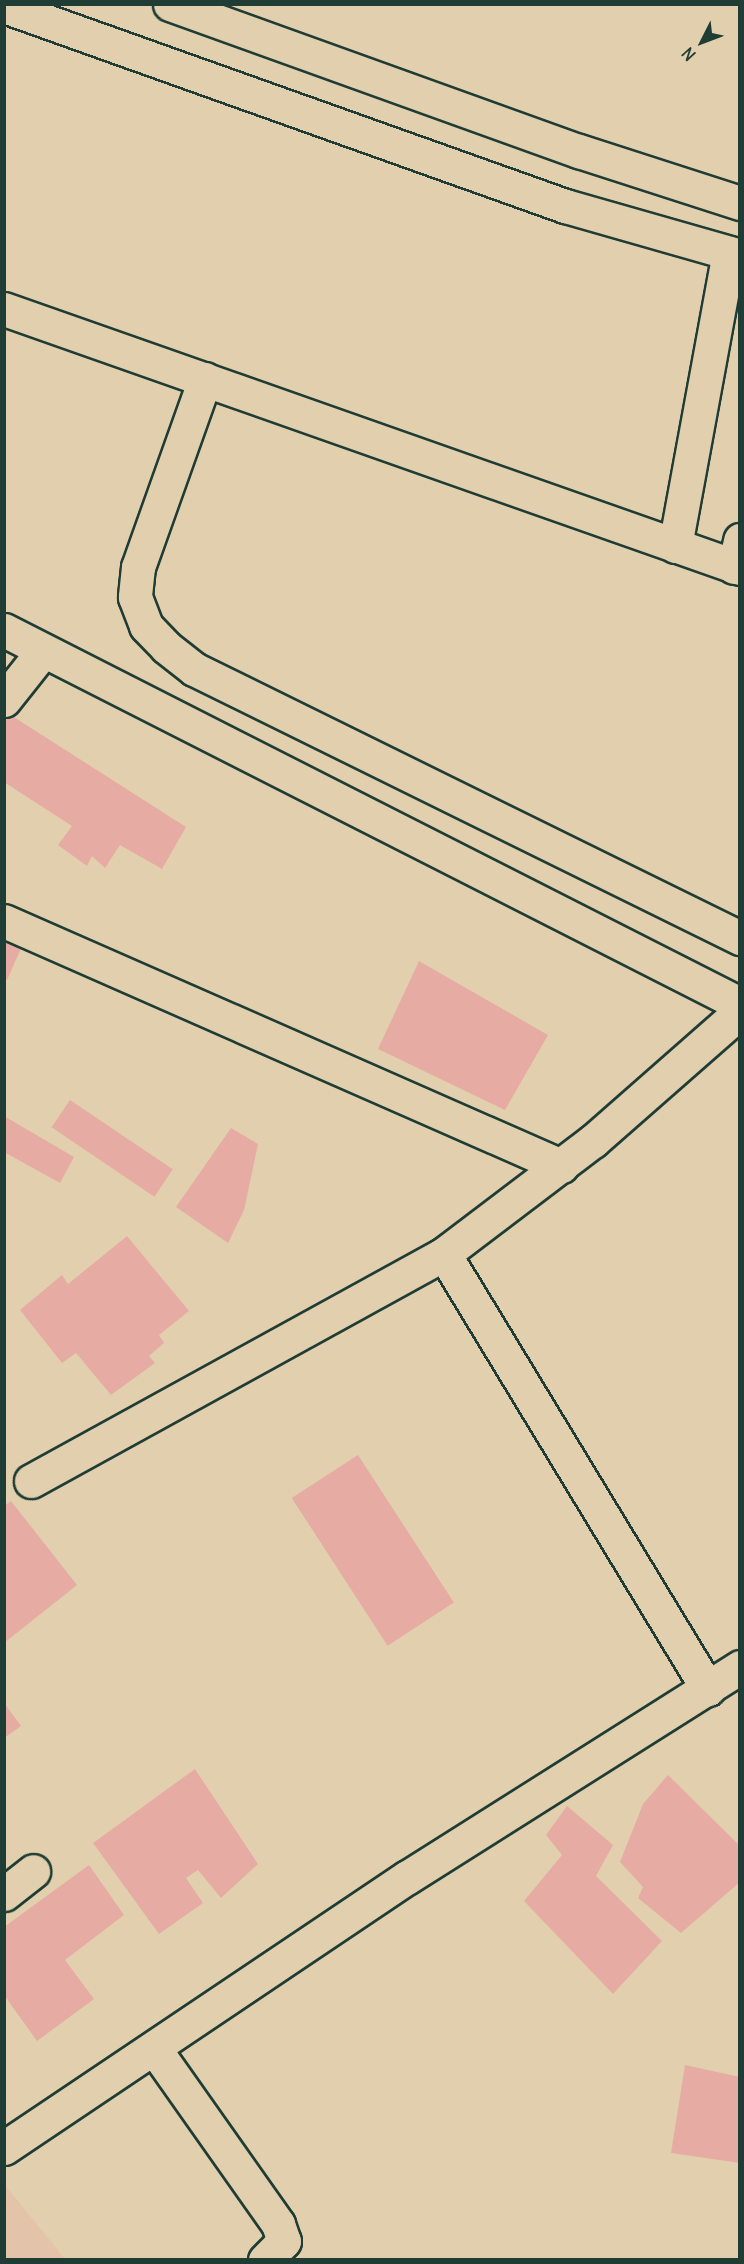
<!DOCTYPE html>
<html>
<head>
<meta charset="utf-8">
<style>
  body { margin:0 }
  #map { position:relative; width:744px; height:2264px; overflow:hidden; background:#e2cfad; font-family:Delius,sans-serif }
  div>[style] { position:absolute }
  .built>* { inset:0; background:#e3c4aa }
  .building>* { inset:0; background:#e6aca4; transform-origin:0 0 }
  .roads { filter:drop-shadow(2px 0 #1f3d34) drop-shadow(-2px 0 #1f3d34) drop-shadow(0 2px #1f3d34) drop-shadow(0 -2px #1f3d34) }
  .minor>* { height:33px; margin:-16.5px; padding:0 16.5px; transform-origin:16.5px; border-radius:16.5px; background:#e2cfad }
  .major>* { height:33px; margin:-16.5px; padding:0 16.5px; transform-origin:16.5px; border-radius:16.5px; background:#e2cfad }
  span { translate:-50% -50%; white-space:nowrap; text-align:center; line-height:1.15; -webkit-text-stroke:6px #e2cfad; paint-order:stroke }
  .frame { position:absolute; inset:0; border:6px solid #1f3d34; pointer-events:none }
  .north { position:absolute; left:672px; top:12px; width:60px; height:60px; -webkit-text-stroke:4px #e2cfad; paint-order:stroke; rotate:228deg; font-size:16px; font-weight:700; line-height:24px; text-align:center; color:#1f3d34 }
  .north::after { content:''; display:block; margin:auto; width:21px; height:27px; background:#1f3d34; clip-path:polygon(50% 0,100% 100%,50% 72%,0 100%) }
</style>
</head>
<body>
<div id="map">
  <div class="built">
    <i style="clip-path:polygon(4px 2185px,5px 2185px,65px 2259px,5px 2259px)"></i>
  </div>
  <div class="building">
    <i style="clip-path:polygon(6px 712px,186px 827px,162px 869px,120px 845px,105px 868px,92px 856px,87px 866px,58px 845px,72px 826px,4px 782px)"></i>
    <i style="clip-path:polygon(4px 936px,23px 944px,7px 980px,4px 979px)"></i>
    <i style="clip-path:polygon(419px 961px,548px 1035px,505px 1110px,378px 1049px)"></i>
    <i style="left:70px;top:1100px;width:124px;height:33px;rotate:34deg"></i>
    <i style="clip-path:polygon(4px 1116px,74px 1157px,60px 1183px,4px 1152px)"></i>
    <i style="clip-path:polygon(231px 1128px,258px 1144px,244px 1210px,228px 1243px,176px 1207px)"></i>
    <i style="clip-path:polygon(127px 1236px,189px 1311px,159px 1335px,164px 1343px,149px 1356px,155px 1363px,111px 1395px,76px 1353px,62px 1363px,20px 1310px,62px 1275px,68px 1284px)"></i>
    <i style="left:358px;top:1455px;width:176px;height:79px;rotate:57deg"></i>
    <i style="clip-path:polygon(11px 1501px,77px 1585px,4px 1643px,4px 1506px)"></i>
    <i style="clip-path:polygon(4px 1703px,21px 1726px,4px 1738px)"></i>
    <i style="clip-path:polygon(195px 1769px,258px 1864px,221px 1898px,198px 1870px,186px 1878px,203px 1903px,159px 1934px,93px 1843px)"></i>
    <i style="clip-path:polygon(668px 1775px,740px 1846px,740px 1882px,681px 1933px,638px 1898px,643px 1887px,620px 1862px,643px 1804px)"></i>
    <i style="clip-path:polygon(567px 1806px,613px 1845px,596px 1876px,662px 1941px,613px 1994px,524px 1901px,562px 1855px,546px 1835px)"></i>
    <i style="clip-path:polygon(89px 1865px,124px 1915px,65px 1960px,94px 1999px,37px 2041px,4px 1995px,4px 1927px)"></i>
    <i style="clip-path:polygon(685px 2065px,740px 2077px,740px 2163px,671px 2153px)"></i>
  </div>
  <div class="roads">
    <div class="minor">
      <i style="left:4px;top:309px;width:780px;rotate:19.39deg"></i>
      <i style="left:205px;top:379px;width:200px;rotate:109.6deg"></i>
      <i style="left:138px;top:567px;width:30px;rotate:96deg"></i>
      <i style="left:135px;top:597px;width:31px;rotate:69deg"></i>
      <i style="left:146px;top:626px;width:29px;rotate:46deg"></i>
      <i style="left:166px;top:647px;width:36px;rotate:38deg"></i>
      <i style="left:194px;top:669px;width:609px;rotate:26.23deg"></i>
      <i style="left:675px;top:546px;width:298px;rotate:-79.6deg"></i>
      <i style="left:734px;top:567px;width:28px;rotate:-77deg"></i>
      <i style="left:4px;top:630px;width:826px;rotate:26.94deg"></i>
      <i style="left:4px;top:700px;width:61px;rotate:-51.6deg"></i>
      <i style="left:4px;top:921px;width:609px;rotate:23.74deg"></i>
      <i style="left:444px;top:1254px;width:509px;rotate:58.75deg"></i>
      <i style="left:31px;top:1481px;width:471px;rotate:-28.8deg"></i>
      <i style="left:444px;top:1254px;width:187px;rotate:-37.2deg"></i>
      <i style="left:593px;top:1141px;width:196px;rotate:-41.3deg"></i>
      <i style="left:4px;top:1894px;width:37px;rotate:-38deg"></i>
      <i style="left:156px;top:2051px;width:212px;rotate:54.8deg"></i>
      <i style="left:278px;top:2224px;width:18px;rotate:71deg"></i>
      <i style="left:284px;top:2241px;width:27px;rotate:135deg"></i>
      <i style="left:4px;top:2148px;width:486px;rotate:-33.9deg"></i>
      <i style="left:408px;top:1877px;width:393px;rotate:-32.3deg"></i>
    </div>
    <div class="major">
      <i style="left:170px;top:4px;width:435px;rotate:19.8deg"></i>
      <i style="left:579px;top:151px;width:169px;rotate:17.9deg"></i>
      <i style="left:4px;top:6px;width:596px;rotate:19.62deg"></i>
      <i style="left:565px;top:206px;width:182px;rotate:15.9deg"></i>
    </div>
  </div>
  <div class="frame"></div>
  <div class="north">N</div>
</div>
</body>
</html>
